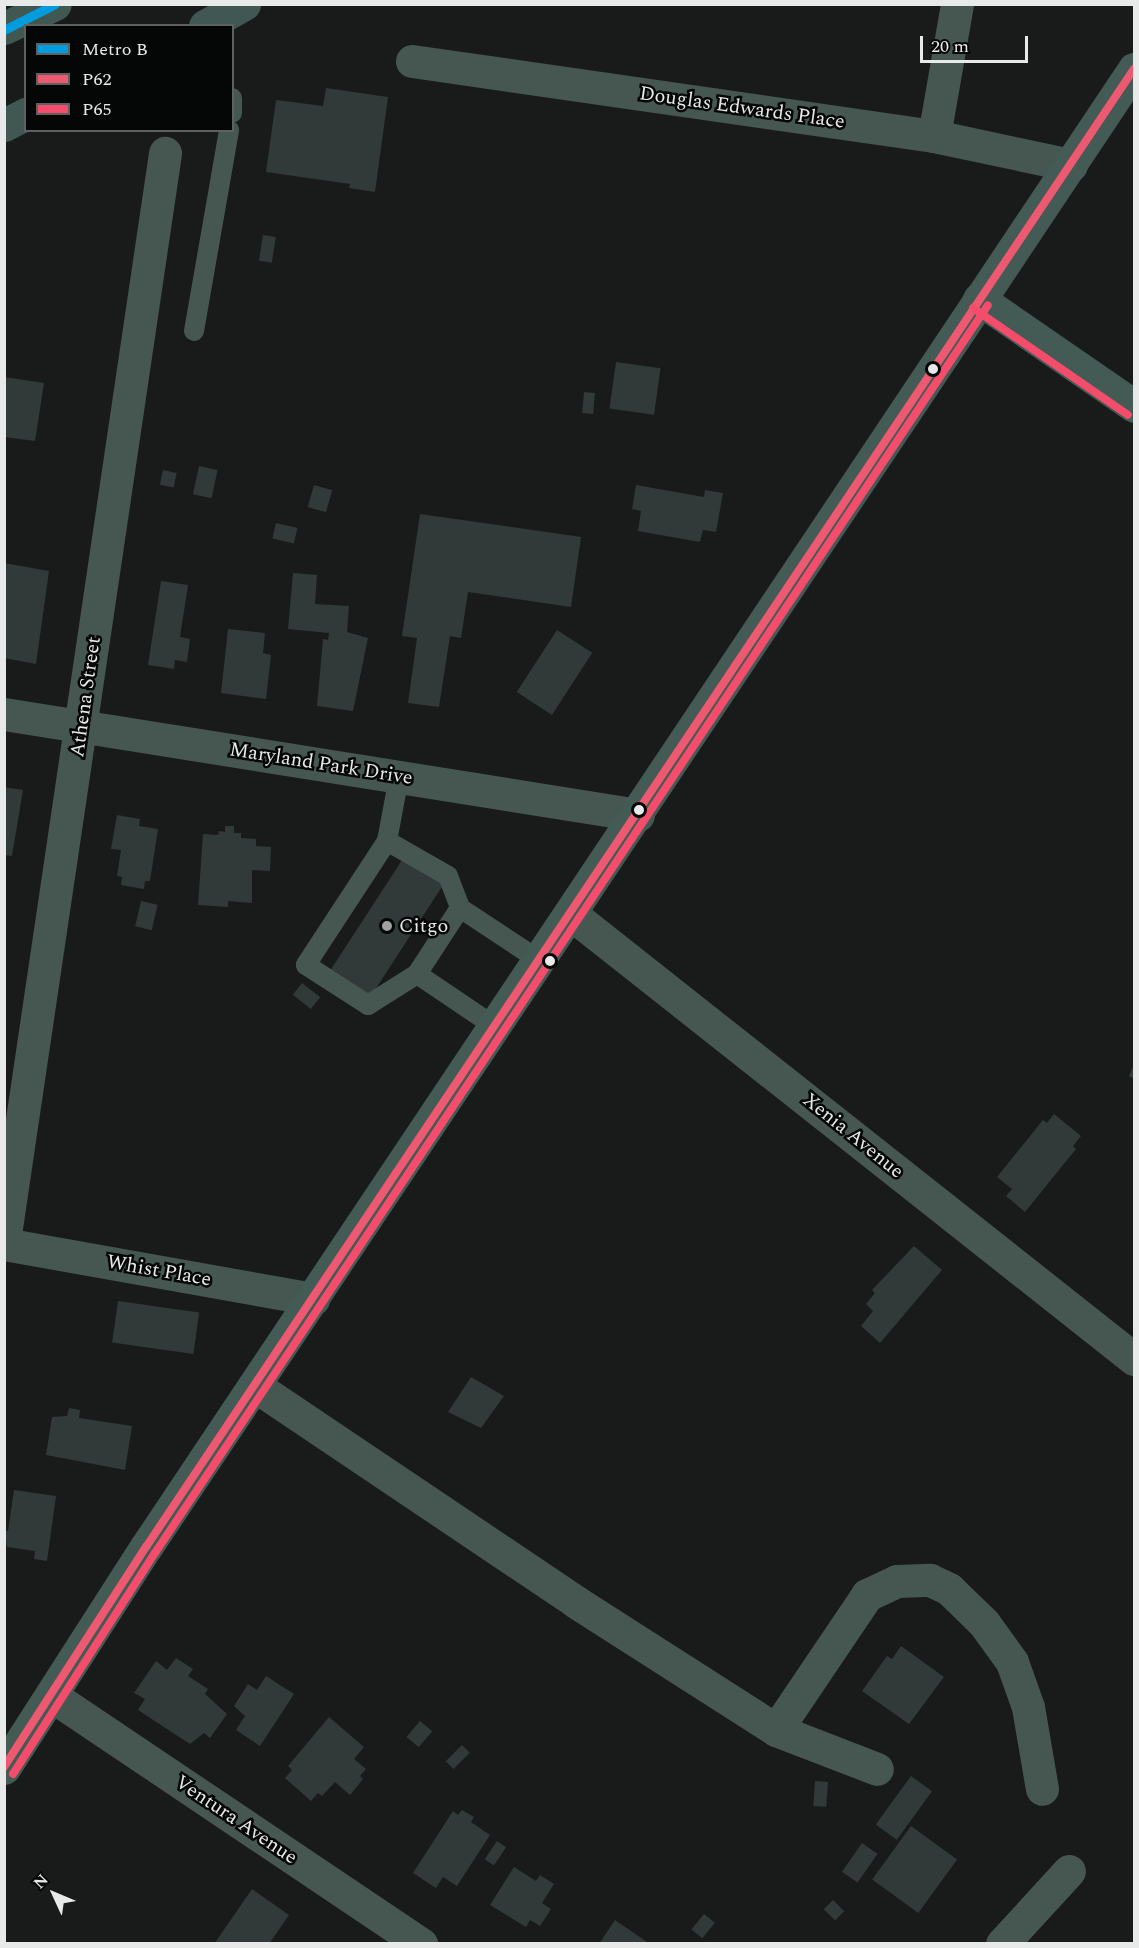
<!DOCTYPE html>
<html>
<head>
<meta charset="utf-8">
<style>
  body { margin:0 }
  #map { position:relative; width:1139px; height:1948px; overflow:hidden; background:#191b1a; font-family:Spectral,serif }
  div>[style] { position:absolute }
  .building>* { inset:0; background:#313a38; transform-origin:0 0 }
  .lane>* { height:20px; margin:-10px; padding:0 10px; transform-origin:10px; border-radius:10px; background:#465752 }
  .street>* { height:33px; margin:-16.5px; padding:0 16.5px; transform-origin:16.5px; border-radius:16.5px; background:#465752 }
  .secondary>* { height:33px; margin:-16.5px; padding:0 16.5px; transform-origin:16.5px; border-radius:16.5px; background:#445a54 }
  .primary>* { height:33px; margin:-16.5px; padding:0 16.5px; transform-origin:16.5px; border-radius:16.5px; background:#415751 }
  .bus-1>* { height:8px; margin:-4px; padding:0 4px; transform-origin:4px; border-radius:4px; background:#ec5970 }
  .bus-2>* { height:8px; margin:-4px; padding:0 4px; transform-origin:4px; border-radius:4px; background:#f44d6c }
  .metro-1>* { height:9px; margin:-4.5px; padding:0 4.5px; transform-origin:4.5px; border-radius:4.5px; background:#009cde }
  .dots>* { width:16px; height:16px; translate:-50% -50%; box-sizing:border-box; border:3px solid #050606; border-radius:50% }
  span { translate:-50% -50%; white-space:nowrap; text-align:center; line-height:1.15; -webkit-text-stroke:5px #050606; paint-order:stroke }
  .street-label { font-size:20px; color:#e7eae9 }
  .poi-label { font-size:20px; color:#e7eae9 }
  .left { translate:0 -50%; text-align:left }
  .frame { position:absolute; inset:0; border:6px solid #e7eae9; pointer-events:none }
  .legend { position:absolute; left:24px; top:24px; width:210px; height:108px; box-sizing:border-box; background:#050606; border:2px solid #5f6161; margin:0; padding:8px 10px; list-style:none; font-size:18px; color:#e7eae9 }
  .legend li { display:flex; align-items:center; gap:12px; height:30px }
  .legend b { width:30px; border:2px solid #5f6161 }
  .north { position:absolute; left:24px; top:1864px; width:60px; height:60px; -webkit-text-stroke:4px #050606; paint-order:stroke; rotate:314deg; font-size:16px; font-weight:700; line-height:24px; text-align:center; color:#e7eae9 }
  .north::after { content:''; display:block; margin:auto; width:21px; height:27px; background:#e7eae9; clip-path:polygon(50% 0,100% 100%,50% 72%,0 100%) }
  .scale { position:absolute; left:920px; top:36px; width:108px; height:27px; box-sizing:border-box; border:3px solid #e7eae9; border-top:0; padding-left:8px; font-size:18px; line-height:21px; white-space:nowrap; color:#e7eae9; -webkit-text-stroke:4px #050606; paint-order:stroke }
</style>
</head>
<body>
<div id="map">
  <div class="building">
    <i style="clip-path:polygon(326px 88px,388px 97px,375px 192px,349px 188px,350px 184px,266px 172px,276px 100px,323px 106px)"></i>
    <i style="left:263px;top:235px;width:13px;height:26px;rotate:9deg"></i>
    <i style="left:616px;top:362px;width:45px;height:47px;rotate:8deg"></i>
    <i style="clip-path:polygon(4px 377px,44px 383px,35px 441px,4px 437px)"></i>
    <i style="left:584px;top:392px;width:11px;height:21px;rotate:5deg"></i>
    <i style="left:199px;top:466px;width:19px;height:29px;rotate:12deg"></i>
    <i style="left:163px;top:470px;width:14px;height:15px;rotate:12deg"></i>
    <i style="left:314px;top:485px;width:19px;height:23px;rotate:16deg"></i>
    <i style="clip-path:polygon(636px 485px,704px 497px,705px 490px,723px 493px,716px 532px,703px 530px,700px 542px,638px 531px,641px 511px,632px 509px)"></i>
    <i style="clip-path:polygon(420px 514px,581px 537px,571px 607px,468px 592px,461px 638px,450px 636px,439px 707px,408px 703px,417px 638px,402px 636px)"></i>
    <i style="left:276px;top:523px;width:22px;height:16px;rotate:13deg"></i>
    <i style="clip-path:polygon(4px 563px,49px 571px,36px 664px,4px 658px)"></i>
    <i style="clip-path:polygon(293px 573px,317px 575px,315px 604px,349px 606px,347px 632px,368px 638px,353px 711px,317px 706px,323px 639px,328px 640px,329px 633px,288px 629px)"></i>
    <i style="clip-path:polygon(161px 581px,188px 585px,180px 637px,190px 639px,187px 662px,175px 660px,174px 669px,148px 665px)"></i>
    <i style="clip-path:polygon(228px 629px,265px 633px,263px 653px,271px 655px,266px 699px,221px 693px)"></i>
    <i style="left:557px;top:630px;width:42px;height:74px;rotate:33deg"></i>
    <i style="clip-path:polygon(4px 787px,23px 790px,12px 856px,4px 855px)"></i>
    <i style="clip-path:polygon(117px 815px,140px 819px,139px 826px,158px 829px,150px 881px,145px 881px,144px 889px,121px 885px,122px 877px,117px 876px,121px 850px,111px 849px)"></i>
    <i style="clip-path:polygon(225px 826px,234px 826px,234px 833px,241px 833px,241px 838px,256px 839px,256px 846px,271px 847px,270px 871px,252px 870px,252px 903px,228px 901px,228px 907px,198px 905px,203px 834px,218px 835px,219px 831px,225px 832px)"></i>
    <i style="left:404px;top:857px;width:48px;height:136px;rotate:33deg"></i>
    <i style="left:141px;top:901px;width:17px;height:26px;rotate:13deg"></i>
    <i style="left:302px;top:983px;width:23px;height:15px;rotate:38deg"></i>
    <i style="clip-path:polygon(1134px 1065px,1134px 1079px,1129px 1076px)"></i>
    <i style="clip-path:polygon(1054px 1114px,1081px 1136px,1073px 1146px,1076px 1149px,1025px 1212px,1006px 1196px,1012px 1189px,997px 1177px,1043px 1120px,1047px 1123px)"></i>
    <i style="clip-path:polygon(914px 1246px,942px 1270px,880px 1343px,861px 1326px,873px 1311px,866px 1304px,875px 1293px,872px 1290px)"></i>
    <i style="left:118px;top:1301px;width:82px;height:42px;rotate:8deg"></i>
    <i style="clip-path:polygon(471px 1377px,504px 1396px,481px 1428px,448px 1412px)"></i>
    <i style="clip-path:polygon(69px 1408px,80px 1410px,79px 1418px,132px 1426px,125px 1470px,46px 1455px,52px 1417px,67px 1416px)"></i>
    <i style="clip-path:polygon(14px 1490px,56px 1496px,47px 1561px,34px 1559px,35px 1551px,7px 1547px,4px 1530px,8px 1531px)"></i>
    <i style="clip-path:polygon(901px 1646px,944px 1677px,909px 1724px,862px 1691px,887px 1656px,892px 1659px)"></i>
    <i style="clip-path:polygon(176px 1658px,193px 1669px,188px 1676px,208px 1689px,205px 1694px,227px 1714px,210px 1738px,204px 1733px,190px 1744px,138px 1710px,145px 1699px,134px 1693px,156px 1661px,167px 1670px)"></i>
    <i style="clip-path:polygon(266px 1676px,294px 1694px,260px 1746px,236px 1730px,245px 1716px,234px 1706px,248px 1684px,257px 1690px)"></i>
    <i style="clip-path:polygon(329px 1717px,364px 1747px,354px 1759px,366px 1769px,360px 1776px,363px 1779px,350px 1795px,335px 1782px,322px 1796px,318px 1793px,311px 1801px,285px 1778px,292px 1770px,288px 1766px)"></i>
    <i style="left:420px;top:1721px;width:16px;height:21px;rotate:40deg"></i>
    <i style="left:462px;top:1745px;width:11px;height:23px;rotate:45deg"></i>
    <i style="left:911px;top:1776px;width:26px;height:60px;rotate:36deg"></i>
    <i style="left:815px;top:1781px;width:13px;height:25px;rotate:4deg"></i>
    <i style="clip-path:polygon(462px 1810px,474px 1817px,471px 1822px,490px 1835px,457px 1886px,443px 1877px,436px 1888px,413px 1873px,453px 1811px,458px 1815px)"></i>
    <i style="left:911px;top:1826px;width:57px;height:66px;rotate:36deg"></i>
    <i style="left:497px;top:1841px;width:11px;height:22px;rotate:34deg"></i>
    <i style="left:862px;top:1843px;width:19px;height:35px;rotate:35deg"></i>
    <i style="clip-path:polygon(514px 1867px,536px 1881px,540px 1875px,554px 1884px,542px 1903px,551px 1909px,540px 1926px,530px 1920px,526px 1927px,490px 1905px)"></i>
    <i style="clip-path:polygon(252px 1889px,289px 1915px,269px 1944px,214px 1944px)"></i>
    <i style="left:833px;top:1900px;width:16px;height:13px;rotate:45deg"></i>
    <i style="left:704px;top:1914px;width:14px;height:20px;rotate:39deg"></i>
    <i style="clip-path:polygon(615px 1920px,650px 1944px,599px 1944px)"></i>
  </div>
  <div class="lane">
    <i style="left:232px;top:98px;width:15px;rotate:90deg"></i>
    <i style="left:194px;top:331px;width:204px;rotate:-80.1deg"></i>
    <i style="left:399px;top:777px;width:65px;rotate:100.6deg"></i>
    <i style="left:387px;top:841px;width:148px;rotate:123.2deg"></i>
    <i style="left:306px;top:965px;width:74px;rotate:32.8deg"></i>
    <i style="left:368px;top:1005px;width:58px;rotate:-32.3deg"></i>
    <i style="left:417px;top:974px;width:93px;rotate:34deg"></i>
    <i style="left:387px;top:841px;width:70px;rotate:29.8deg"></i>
    <i style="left:448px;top:876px;width:34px;rotate:69deg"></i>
    <i style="left:417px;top:974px;width:79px;rotate:-56.9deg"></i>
    <i style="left:460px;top:908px;width:95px;rotate:33.4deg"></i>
  </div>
  <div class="street">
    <i style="left:412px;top:61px;width:527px;rotate:8.18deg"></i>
    <i style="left:934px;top:136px;width:140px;rotate:12deg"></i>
    <i style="left:934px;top:136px;width:134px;rotate:-80.1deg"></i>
    <i style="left:4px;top:714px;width:642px;rotate:9.05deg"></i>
    <i style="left:571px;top:914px;width:718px;rotate:38.32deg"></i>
    <i style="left:4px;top:1241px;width:1100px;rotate:-81.58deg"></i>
    <i style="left:4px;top:1244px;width:314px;rotate:10.1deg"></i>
    <i style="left:255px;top:1386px;width:387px;rotate:33.9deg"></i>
    <i style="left:576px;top:1602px;width:237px;rotate:32.6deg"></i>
    <i style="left:776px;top:1730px;width:108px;rotate:21.1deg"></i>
    <i style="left:52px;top:1696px;width:445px;rotate:33.9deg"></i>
    <i style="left:776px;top:1730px;width:163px;rotate:-56deg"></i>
    <i style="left:867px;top:1595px;width:33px;rotate:-25deg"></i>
    <i style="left:897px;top:1581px;width:33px;rotate:-2deg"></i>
    <i style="left:930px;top:1580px;width:21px;rotate:25deg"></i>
    <i style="left:949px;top:1589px;width:49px;rotate:44.2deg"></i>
    <i style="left:984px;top:1623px;width:48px;rotate:54.3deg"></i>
    <i style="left:1012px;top:1662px;width:48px;rotate:70.4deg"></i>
    <i style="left:1028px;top:1707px;width:83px;rotate:80.3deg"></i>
    <i style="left:1002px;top:1944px;width:99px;rotate:-47.5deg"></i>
  </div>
  <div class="secondary">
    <i style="left:979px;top:299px;width:188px;rotate:34.6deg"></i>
    <i style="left:4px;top:1768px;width:263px;rotate:-57.3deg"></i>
    <i style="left:146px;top:1547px;width:1778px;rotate:-56.24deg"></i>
  </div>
  <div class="primary">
    <i style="left:205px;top:26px;width:45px;rotate:-29.4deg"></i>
    <i style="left:4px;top:28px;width:56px;rotate:-25.2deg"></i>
    <i style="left:4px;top:125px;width:25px;rotate:-27deg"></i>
  </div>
  <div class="bus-1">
    <i style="left:4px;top:1767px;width:262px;rotate:-57.2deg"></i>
    <i style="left:146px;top:1547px;width:1778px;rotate:-56.24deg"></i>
  </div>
  <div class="bus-2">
    <i style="left:973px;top:308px;width:188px;rotate:34.6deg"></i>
    <i style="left:13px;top:1774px;width:263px;rotate:-57.3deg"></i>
    <i style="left:155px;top:1553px;width:1500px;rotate:-56.28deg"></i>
  </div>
  <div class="metro-1">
    <i style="left:4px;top:30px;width:57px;rotate:-27deg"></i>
  </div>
  <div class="dots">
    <i style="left:933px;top:369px;background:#e7eae9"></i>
    <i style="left:639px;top:810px;background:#e7eae9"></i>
    <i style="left:387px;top:926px;background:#9fa2a1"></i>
    <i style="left:550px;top:961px;background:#e7eae9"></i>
  </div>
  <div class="street-label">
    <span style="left:742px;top:108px;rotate:8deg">Douglas Edwards Place</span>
    <span style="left:86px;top:697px;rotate:-82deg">Athena Street</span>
    <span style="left:321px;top:764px;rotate:9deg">Maryland Park Drive</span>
    <span style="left:853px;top:1136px;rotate:39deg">Xenia Avenue</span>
    <span style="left:159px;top:1271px;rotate:10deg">Whist Place</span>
    <span style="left:236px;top:1820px;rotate:34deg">Ventura Avenue</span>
  </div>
  <div class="poi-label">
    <span class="left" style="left:399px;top:926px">Citgo</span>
  </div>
  <div class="frame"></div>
  <ul class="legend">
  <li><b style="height:8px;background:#009cde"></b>Metro B</li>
  <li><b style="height:8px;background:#ec5970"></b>P62</li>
  <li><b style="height:8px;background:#f44d6c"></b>P65</li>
  </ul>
  <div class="north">N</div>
  <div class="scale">20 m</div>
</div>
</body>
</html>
